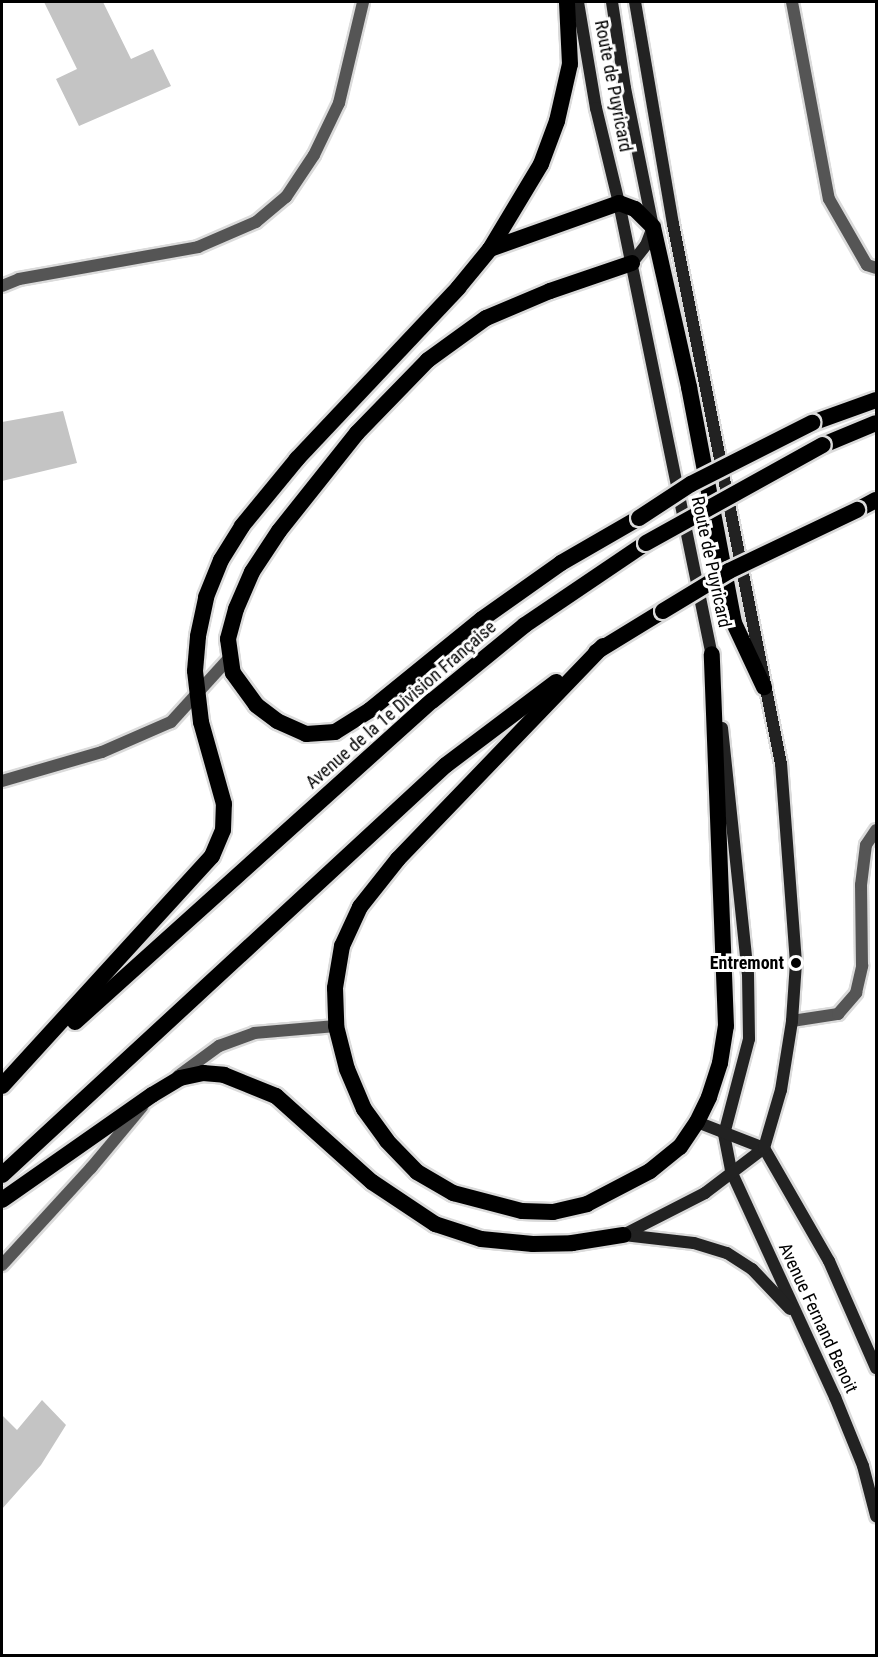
<!DOCTYPE html>
<html>
<head>
<meta charset="utf-8">
<style>
  body { margin:0 }
  #map { position:relative; width:878px; height:1657px; overflow:hidden; background:#fff; font-family:"Roboto Condensed",sans-serif }
  div>[style] { position:absolute }
  .building>* { inset:0; background:#c4c4c4 }
  .roads { filter:drop-shadow(2px 0 #dbdbdb) drop-shadow(-2px 0 #dbdbdb) drop-shadow(0 2px #dbdbdb) drop-shadow(0 -2px #dbdbdb) }
  .service>* { height:12px; margin:-6px; padding:0 6px; transform-origin:6px; border-radius:6px; background:#555 }
  .minor>* { height:12px; margin:-6px; padding:0 6px; transform-origin:6px; border-radius:6px; background:#555 }
  .secondary>* { height:12px; margin:-6px; padding:0 6px; transform-origin:6px; border-radius:6px; background:#222 }
  .trunk>* { height:16px; margin:-8px; padding:0 8px; transform-origin:8px; border-radius:8px; background:#000 }
  .bridges { filter:drop-shadow(2px 0 #dbdbdb) drop-shadow(-2px 0 #dbdbdb) drop-shadow(0 2px #dbdbdb) drop-shadow(0 -2px #dbdbdb) }
  .trunk-bridge>* { height:16px; margin:-8px; padding:0 8px; transform-origin:8px; border-radius:8px; background:#000 }
  .dots>* { width:16px; height:16px; translate:-50% -50%; box-sizing:border-box; border:3px solid #fff; border-radius:50% }
  span { translate:-50% -50%; white-space:nowrap; text-align:center; line-height:1.15; -webkit-text-stroke:6px #fff; paint-order:stroke }
  .street-label { font-size:18px; color:#000 }
  .poi-label { font-size:18px; color:#000; font-weight:700 }
  .right { translate:-100% -50%; text-align:right }
  .frame { position:absolute; inset:0; border:3px solid #000; pointer-events:none }
</style>
</head>
<body>
<div id="map">
  <div class="building">
    <i style="clip-path:polygon(44px 2px,103px 2px,131px 59px,153px 49px,171px 86px,79px 126px,56px 79px,77px 69px)"></i>
    <i style="clip-path:polygon(63px 411px,77px 463px,2px 481px,2px 422px)"></i>
    <i style="clip-path:polygon(42px 1400px,66px 1425px,41px 1465px,2px 1509px,2px 1415px,17px 1430px)"></i>
  </div>
  <div class="roads">
    <div class="service">
      <i style="left:792px;top:2px;width:200px;rotate:79.4deg"></i>
      <i style="left:829px;top:199px;width:76px;rotate:60.1deg"></i>
      <i style="left:867px;top:265px;width:9px;rotate:18deg"></i>
      <i style="left:2px;top:286px;width:18px;rotate:-22deg"></i>
      <i style="left:19px;top:279px;width:182px;rotate:-10.1deg"></i>
      <i style="left:198px;top:247px;width:63px;rotate:-23.3deg"></i>
      <i style="left:256px;top:222px;width:39px;rotate:-40deg"></i>
      <i style="left:286px;top:197px;width:50px;rotate:-56.3deg"></i>
      <i style="left:314px;top:155px;width:58px;rotate:-64.3deg"></i>
      <i style="left:339px;top:103px;width:104px;rotate:-76.6deg"></i>
      <i style="left:178px;top:1076px;width:51px;rotate:-36.2deg"></i>
      <i style="left:219px;top:1046px;width:37px;rotate:-20deg"></i>
      <i style="left:254px;top:1033px;width:82px;rotate:-4.9deg"></i>
    </div>
    <div class="minor">
      <i style="left:2px;top:781px;width:104px;rotate:-16.2deg"></i>
      <i style="left:102px;top:752px;width:75px;rotate:-23.5deg"></i>
      <i style="left:171px;top:722px;width:89px;rotate:-47.7deg"></i>
      <i style="left:792px;top:1021px;width:47px;rotate:-8.7deg"></i>
      <i style="left:838px;top:1014px;width:28px;rotate:-49deg"></i>
      <i style="left:856px;top:993px;width:28px;rotate:-77deg"></i>
      <i style="left:862px;top:966px;width:81px;rotate:-90.7deg"></i>
      <i style="left:861px;top:885px;width:40px;rotate:-82.9deg"></i>
      <i style="left:866px;top:845px;width:18px;rotate:-56deg"></i>
      <i style="left:2px;top:1265px;width:132px;rotate:-47.5deg"></i>
      <i style="left:91px;top:1168px;width:80px;rotate:-50.1deg"></i>
    </div>
    <div class="secondary">
      <i style="left:578px;top:2px;width:108px;rotate:80.4deg"></i>
      <i style="left:596px;top:108px;width:98px;rotate:76.4deg"></i>
      <i style="left:619px;top:203px;width:467px;rotate:78.4deg"></i>
      <i style="left:612px;top:2px;width:87px;rotate:81.4deg"></i>
      <i style="left:625px;top:88px;width:142px;rotate:78.6deg"></i>
      <i style="left:653px;top:227px;width:19px;rotate:111deg"></i>
      <i style="left:646px;top:245px;width:23px;rotate:128deg"></i>
      <i style="left:722px;top:728px;width:247px;rotate:84deg"></i>
      <i style="left:748px;top:974px;width:65px;rotate:89.1deg"></i>
      <i style="left:749px;top:1039px;width:98px;rotate:104.7deg"></i>
      <i style="left:724px;top:1134px;width:38px;rotate:79deg"></i>
      <i style="left:731px;top:1171px;width:249px;rotate:65.3deg"></i>
      <i style="left:835px;top:1397px;width:74px;rotate:67.9deg"></i>
      <i style="left:863px;top:1466px;width:52px;rotate:75.4deg"></i>
      <i style="left:697px;top:1122px;width:72px;rotate:21.2deg"></i>
      <i style="left:764px;top:1148px;width:130px;rotate:60.1deg"></i>
      <i style="left:829px;top:1261px;width:117px;rotate:66.3deg"></i>
      <i style="left:623px;top:1235px;width:92px;rotate:-27.1deg"></i>
      <i style="left:705px;top:1193px;width:74px;rotate:-37.3deg"></i>
      <i style="left:764px;top:1148px;width:60px;rotate:-73.7deg"></i>
      <i style="left:781px;top:1090px;width:70px;rotate:-80.9deg"></i>
      <i style="left:792px;top:1021px;width:58px;rotate:-86.1deg"></i>
      <i style="left:796px;top:963px;width:200px;rotate:-94.3deg"></i>
      <i style="left:781px;top:764px;width:551px;rotate:-101.31deg"></i>
      <i style="left:673px;top:224px;width:225px;rotate:-99.7deg"></i>
      <i style="left:624px;top:1235px;width:70px;rotate:6.5deg"></i>
      <i style="left:694px;top:1243px;width:34px;rotate:17deg"></i>
      <i style="left:727px;top:1253px;width:30px;rotate:33deg"></i>
      <i style="left:752px;top:1269px;width:55px;rotate:46.5deg"></i>
    </div>
    <div class="trunk">
      <i style="left:490px;top:249px;width:137px;rotate:-19.6deg"></i>
      <i style="left:619px;top:203px;width:17px;rotate:21deg"></i>
      <i style="left:635px;top:209px;width:25px;rotate:45deg"></i>
      <i style="left:653px;top:227px;width:164px;rotate:77.3deg"></i>
      <i style="left:689px;top:387px;width:240px;rotate:79.2deg"></i>
      <i style="left:734px;top:623px;width:71px;rotate:64.9deg"></i>
      <i style="left:632px;top:263px;width:87px;rotate:161.1deg"></i>
      <i style="left:550px;top:291px;width:69px;rotate:157.1deg"></i>
      <i style="left:486px;top:318px;width:72px;rotate:144.1deg"></i>
      <i style="left:428px;top:360px;width:102px;rotate:134.2deg"></i>
      <i style="left:357px;top:433px;width:125px;rotate:128.5deg"></i>
      <i style="left:279px;top:531px;width:49px;rotate:123.4deg"></i>
      <i style="left:252px;top:572px;width:40px;rotate:113.4deg"></i>
      <i style="left:236px;top:609px;width:31px;rotate:105deg"></i>
      <i style="left:228px;top:639px;width:34px;rotate:82deg"></i>
      <i style="left:233px;top:673px;width:39px;rotate:54deg"></i>
      <i style="left:256px;top:705px;width:26px;rotate:37deg"></i>
      <i style="left:277px;top:721px;width:32px;rotate:24deg"></i>
      <i style="left:306px;top:734px;width:29px;rotate:-4deg"></i>
      <i style="left:335px;top:732px;width:41px;rotate:-32.2deg"></i>
      <i style="left:370px;top:710px;width:144px;rotate:-39.1deg"></i>
      <i style="left:482px;top:619px;width:97px;rotate:-35.3deg"></i>
      <i style="left:561px;top:563px;width:90px;rotate:-30deg"></i>
      <i style="left:812px;top:423px;width:68px;rotate:-19.8deg"></i>
      <i style="left:823px;top:445px;width:57px;rotate:-22.5deg"></i>
      <i style="left:857px;top:510px;width:21px;rotate:-28deg"></i>
      <i style="left:603px;top:646px;width:296px;rotate:133.9deg"></i>
      <i style="left:398px;top:859px;width:61px;rotate:128.4deg"></i>
      <i style="left:360px;top:907px;width:43px;rotate:114.8deg"></i>
      <i style="left:342px;top:946px;width:43px;rotate:99.5deg"></i>
      <i style="left:335px;top:988px;width:38px;rotate:88deg"></i>
      <i style="left:336px;top:1026px;width:44px;rotate:75.7deg"></i>
      <i style="left:347px;top:1069px;width:43px;rotate:67deg"></i>
      <i style="left:364px;top:1109px;width:39px;rotate:54deg"></i>
      <i style="left:387px;top:1141px;width:43px;rotate:45.9deg"></i>
      <i style="left:417px;top:1172px;width:42px;rotate:30.3deg"></i>
      <i style="left:453px;top:1193px;width:71px;rotate:14.6deg"></i>
      <i style="left:522px;top:1211px;width:31px;rotate:2deg"></i>
      <i style="left:553px;top:1212px;width:35px;rotate:-13deg"></i>
      <i style="left:587px;top:1204px;width:71px;rotate:-27.6deg"></i>
      <i style="left:650px;top:1171px;width:38px;rotate:-39deg"></i>
      <i style="left:680px;top:1147px;width:30px;rotate:-56deg"></i>
      <i style="left:697px;top:1122px;width:28px;rotate:-64deg"></i>
      <i style="left:709px;top:1097px;width:36px;rotate:-72deg"></i>
      <i style="left:720px;top:1063px;width:37px;rotate:-81deg"></i>
      <i style="left:726px;top:1026px;width:372px;rotate:-92.2deg"></i>
      <i style="left:596px;top:652px;width:79px;rotate:-31.5deg"></i>
      <i style="left:75px;top:1022px;width:480px;rotate:-42deg"></i>
      <i style="left:432px;top:701px;width:120px;rotate:-39.3deg"></i>
      <i style="left:525px;top:625px;width:146px;rotate:-34.1deg"></i>
      <i style="left:2px;top:1086px;width:311px;rotate:-47.6deg"></i>
      <i style="left:212px;top:856px;width:28px;rotate:-67deg"></i>
      <i style="left:223px;top:830px;width:26px;rotate:-88deg"></i>
      <i style="left:224px;top:804px;width:85px;rotate:-105.7deg"></i>
      <i style="left:201px;top:722px;width:51px;rotate:-96.7deg"></i>
      <i style="left:195px;top:671px;width:35px;rotate:-85deg"></i>
      <i style="left:198px;top:636px;width:40px;rotate:-78deg"></i>
      <i style="left:206px;top:597px;width:40px;rotate:-68deg"></i>
      <i style="left:221px;top:560px;width:40px;rotate:-58deg"></i>
      <i style="left:242px;top:526px;width:87px;rotate:-50.6deg"></i>
      <i style="left:297px;top:459px;width:235px;rotate:-46.7deg"></i>
      <i style="left:458px;top:288px;width:50px;rotate:-50.6deg"></i>
      <i style="left:490px;top:249px;width:99px;rotate:-59deg"></i>
      <i style="left:541px;top:164px;width:46px;rotate:-69.6deg"></i>
      <i style="left:557px;top:121px;width:58px;rotate:-77.2deg"></i>
      <i style="left:570px;top:64px;width:62px;rotate:-92.8deg"></i>
      <i style="left:2px;top:1175px;width:604px;rotate:-42.72deg"></i>
      <i style="left:446px;top:765px;width:138px;rotate:-37deg"></i>
      <i style="left:2px;top:1200px;width:183px;rotate:-35deg"></i>
      <i style="left:152px;top:1095px;width:33px;rotate:-31deg"></i>
      <i style="left:180px;top:1078px;width:24px;rotate:-12deg"></i>
      <i style="left:203px;top:1073px;width:21px;rotate:5deg"></i>
      <i style="left:224px;top:1075px;width:56px;rotate:22deg"></i>
      <i style="left:276px;top:1096px;width:129px;rotate:41.9deg"></i>
      <i style="left:372px;top:1182px;width:76px;rotate:33.7deg"></i>
      <i style="left:435px;top:1224px;width:48px;rotate:18.1deg"></i>
      <i style="left:481px;top:1239px;width:52px;rotate:5.5deg"></i>
      <i style="left:533px;top:1244px;width:39px;rotate:-1deg"></i>
      <i style="left:572px;top:1243px;width:52px;rotate:-8.9deg"></i>
    </div>
  </div>
  <div class="bridges">
    <div class="trunk-bridge">
      <i style="left:639px;top:518px;width:62px;rotate:-33.2deg"></i>
      <i style="left:691px;top:484px;width:136px;rotate:-26.8deg"></i>
      <i style="left:646px;top:543px;width:202px;rotate:-29deg"></i>
      <i style="left:663px;top:611px;width:77px;rotate:-31.2deg"></i>
      <i style="left:729px;top:571px;width:142px;rotate:-25.5deg"></i>
    </div>
  </div>
  <div class="dots">
    <i style="left:796px;top:963px;background:#000"></i>
  </div>
  <div class="street-label">
    <span style="left:613px;top:86px;rotate:79deg">Route de Puyricard</span>
    <span style="left:711px;top:562px;rotate:78deg">Route de Puyricard</span>
    <span style="left:401px;top:705px;rotate:-41deg">Avenue de la 1e Division Française</span>
    <span style="left:818px;top:1318px;rotate:65deg">Avenue Fernand Benoit</span>
  </div>
  <div class="poi-label">
    <span class="right" style="left:784px;top:963px">Entremont</span>
  </div>
  <div class="frame"></div>
</div>
</body>
</html>
